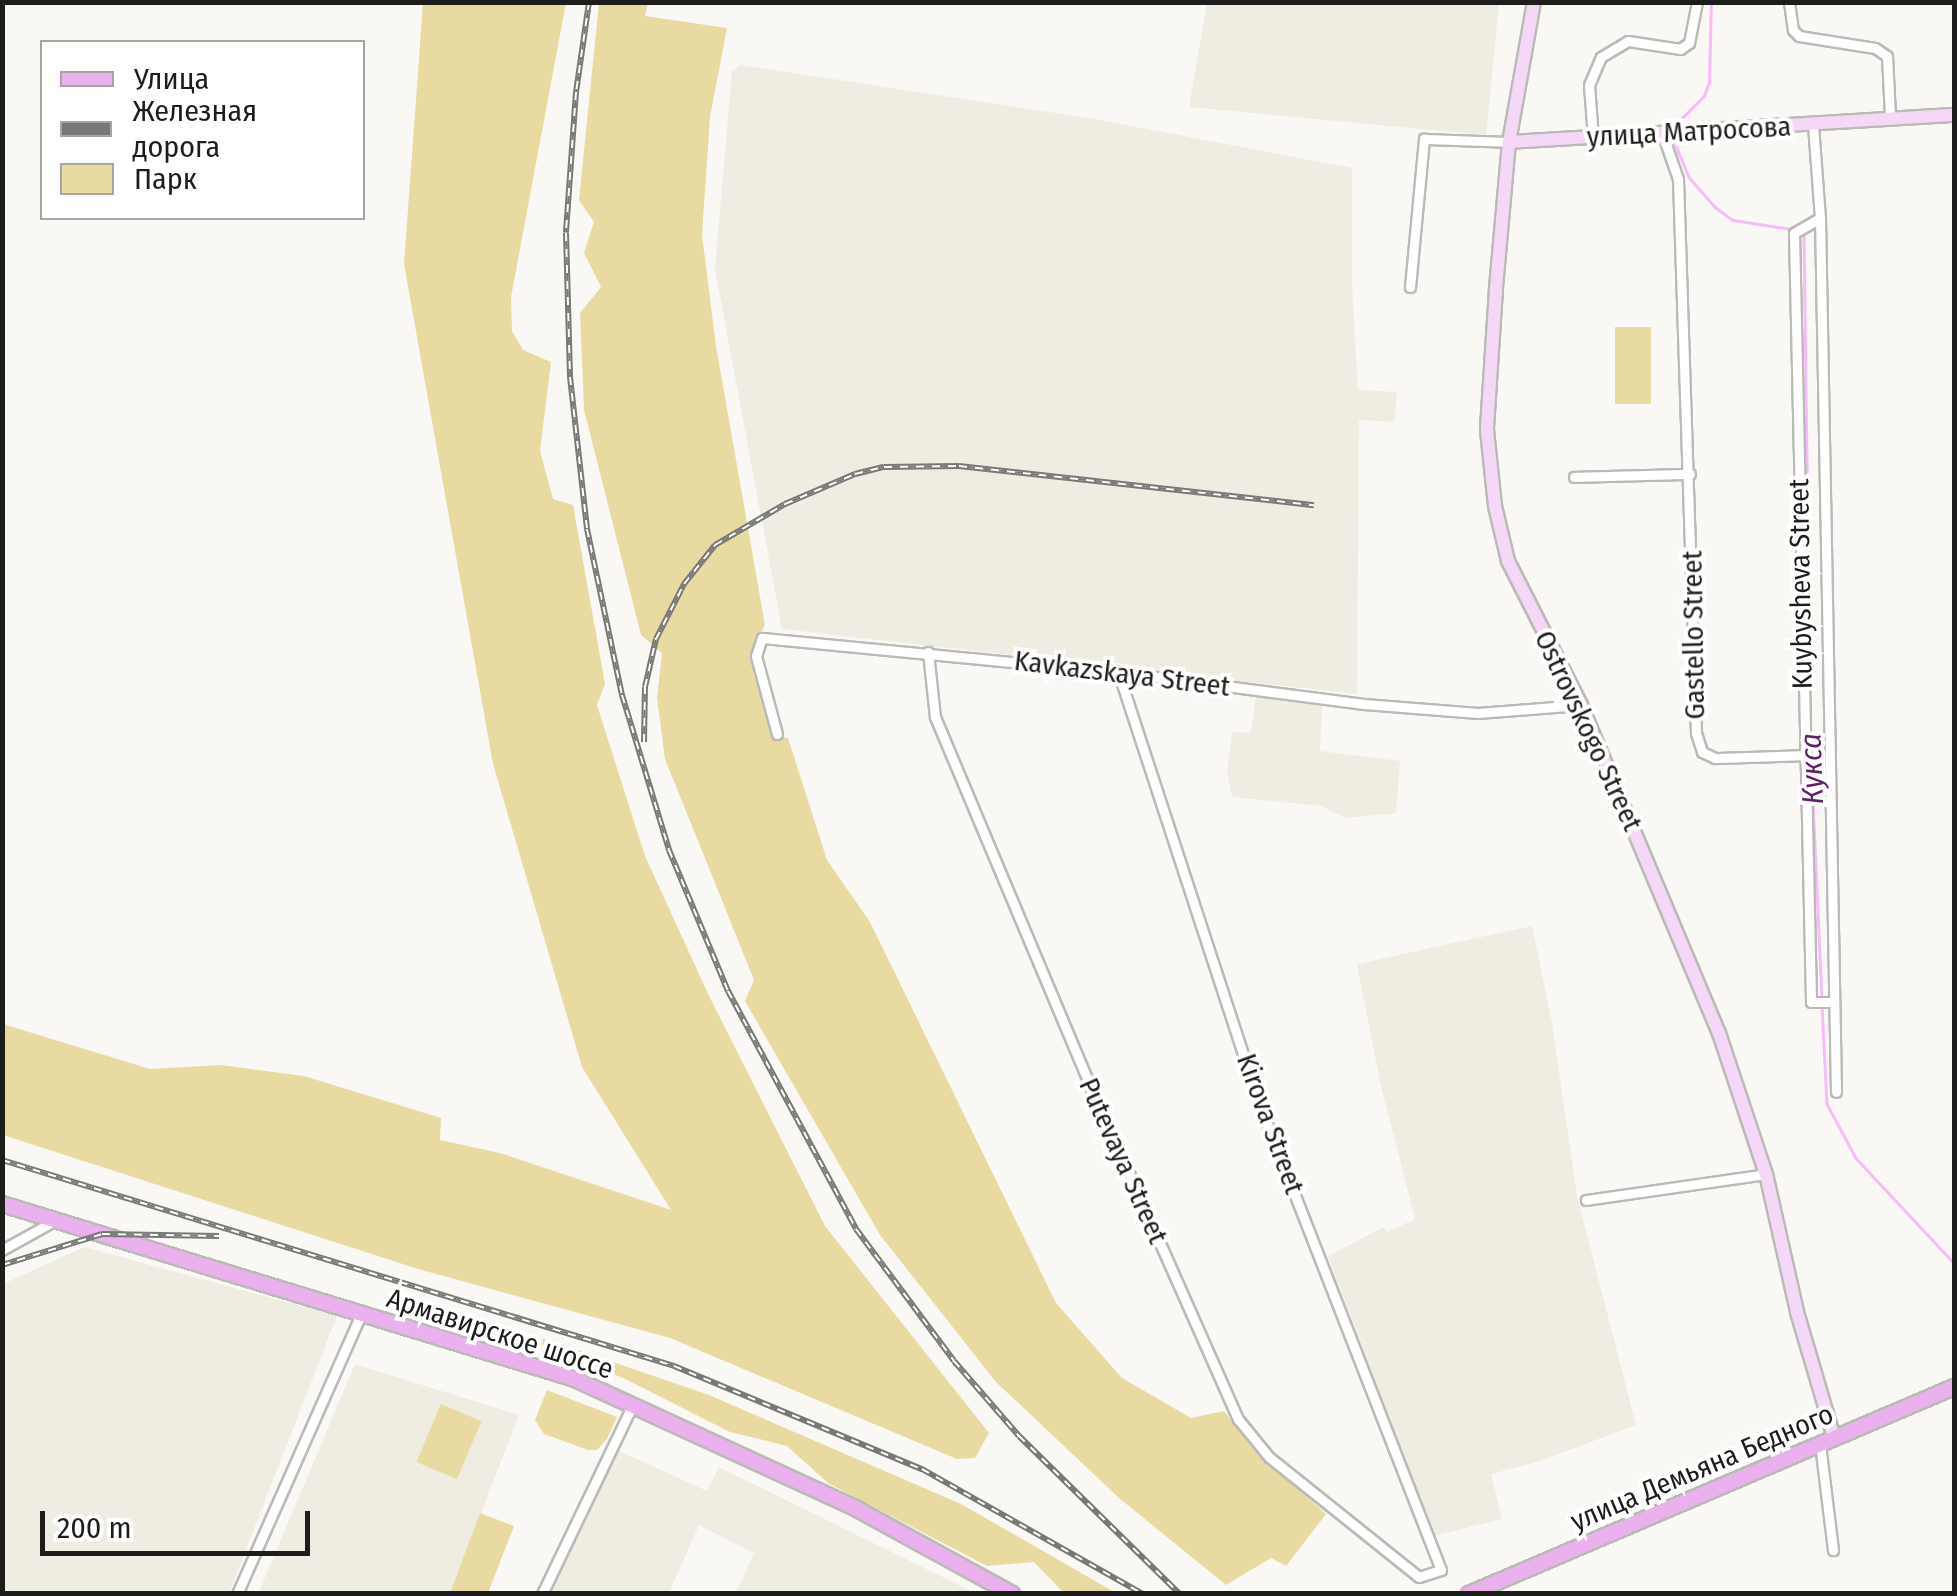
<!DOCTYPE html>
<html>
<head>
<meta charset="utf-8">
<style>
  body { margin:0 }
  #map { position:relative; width:1957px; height:1596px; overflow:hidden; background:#f9f8f5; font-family:"Fira Sans Condensed",sans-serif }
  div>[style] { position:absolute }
  .built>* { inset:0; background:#efece2 }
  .green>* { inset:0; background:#e9daa1; transform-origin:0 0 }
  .stream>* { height:2.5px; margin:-1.25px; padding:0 1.25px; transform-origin:1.25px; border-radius:1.25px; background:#f5bcf7 }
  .roads { filter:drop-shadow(2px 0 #bbbab7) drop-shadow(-2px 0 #bbbab7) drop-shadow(0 2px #bbbab7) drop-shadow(0 -2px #bbbab7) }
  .street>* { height:9px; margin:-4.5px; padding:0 4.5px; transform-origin:4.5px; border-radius:4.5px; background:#fff }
  .secondary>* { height:12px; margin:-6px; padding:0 6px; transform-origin:6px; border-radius:6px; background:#f5d8f7 }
  .primary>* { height:14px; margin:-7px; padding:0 7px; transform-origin:7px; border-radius:7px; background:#ebb1ee }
  .rail>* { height:6px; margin-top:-3px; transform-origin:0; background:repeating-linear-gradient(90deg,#fff 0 8px,#787876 0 16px); box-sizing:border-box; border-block:2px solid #787876 }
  span { translate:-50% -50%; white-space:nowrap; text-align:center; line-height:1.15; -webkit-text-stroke:8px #fff; paint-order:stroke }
  .street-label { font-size:28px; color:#1d1d1c }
  .water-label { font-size:30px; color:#612066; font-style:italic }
  .frame { position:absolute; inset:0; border:5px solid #1d1d1c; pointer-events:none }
  .legend { position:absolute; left:40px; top:40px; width:325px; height:180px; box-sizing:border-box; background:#fff; border:2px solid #a5a5a4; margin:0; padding:12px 18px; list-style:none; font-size:30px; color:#1d1d1c }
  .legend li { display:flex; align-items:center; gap:20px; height:50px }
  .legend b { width:50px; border:2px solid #a5a5a4 }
  .scale { position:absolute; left:40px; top:1511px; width:270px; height:45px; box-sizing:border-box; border:5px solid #1d1d1c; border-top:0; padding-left:12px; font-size:30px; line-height:35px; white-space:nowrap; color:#1d1d1c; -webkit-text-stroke:8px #fff; paint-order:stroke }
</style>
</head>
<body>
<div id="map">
  <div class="built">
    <i style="clip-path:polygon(1207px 3px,1499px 3px,1486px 135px,1189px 107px)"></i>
    <i style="clip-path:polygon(740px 65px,1089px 118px,1352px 168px,1352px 285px,1358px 390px,1397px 392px,1394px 422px,1359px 420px,1357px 694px,782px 629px,715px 269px,732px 71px)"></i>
    <i style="clip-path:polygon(1256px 697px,1322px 706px,1320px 751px,1400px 761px,1396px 813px,1346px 818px,1321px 806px,1232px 797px,1227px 773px,1232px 732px,1251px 733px)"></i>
    <i style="clip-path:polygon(1532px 926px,1552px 1023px,1577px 1196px,1636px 1425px,1537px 1462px,1491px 1474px,1502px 1519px,1434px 1536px,1328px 1256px,1384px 1227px,1387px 1232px,1415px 1219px,1380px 1082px,1357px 964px)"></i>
    <i style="clip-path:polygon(84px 1247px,337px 1316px,229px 1593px,3px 1593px,3px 1284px)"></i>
    <i style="clip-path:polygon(355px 1364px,519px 1415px,450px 1593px,258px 1594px)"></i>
    <i style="clip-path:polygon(615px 1449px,707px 1491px,719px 1467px,975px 1593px,736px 1593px,754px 1553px,699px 1525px,669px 1593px,551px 1594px)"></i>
  </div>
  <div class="green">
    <i style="clip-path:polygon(423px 3px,566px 3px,511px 297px,512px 331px,523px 350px,551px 362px,540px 451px,553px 499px,573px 505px,605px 684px,597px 705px,645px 856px,710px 998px,825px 1226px,989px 1433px,975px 1458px,957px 1459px,670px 1338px,418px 1269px,3px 1135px,3px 1024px,150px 1069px,220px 1065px,304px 1076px,441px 1118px,440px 1140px,500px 1153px,671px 1210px,582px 1067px,493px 764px,404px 264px)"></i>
    <i style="clip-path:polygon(599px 3px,648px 3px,645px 16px,727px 28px,710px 117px,702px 235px,716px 346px,765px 625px,751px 651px,772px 736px,788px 738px,827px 860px,870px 922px,1056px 1303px,1122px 1378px,1191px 1418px,1224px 1411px,1252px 1448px,1326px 1514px,1286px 1566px,1271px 1558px,1226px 1585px,1119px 1498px,996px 1382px,880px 1235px,745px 1001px,754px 980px,665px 759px,657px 698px,662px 653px,641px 635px,584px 410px,580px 313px,601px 287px,584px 253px,594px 222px,579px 200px)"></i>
    <i style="left:1615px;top:327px;width:36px;height:77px"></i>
    <i style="clip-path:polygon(543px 1338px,709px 1395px,961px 1504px,1116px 1593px,1064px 1593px,1034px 1562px,987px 1566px,828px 1483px,787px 1446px,730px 1432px,623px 1378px,542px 1345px)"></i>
    <i style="clip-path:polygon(547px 1390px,617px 1417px,607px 1439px,597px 1450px,588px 1450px,544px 1434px,535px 1420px)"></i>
    <i style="left:441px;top:1404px;width:44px;height:63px;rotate:23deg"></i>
    <i style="clip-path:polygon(480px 1513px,514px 1526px,488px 1593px,450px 1593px)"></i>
  </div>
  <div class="stream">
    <i style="left:1671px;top:128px;width:5px;rotate:-101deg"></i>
    <i style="left:1670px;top:123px;width:12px;rotate:-20deg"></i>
    <i style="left:1681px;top:119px;width:33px;rotate:-45deg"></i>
    <i style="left:1704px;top:96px;width:15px;rotate:-70deg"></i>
    <i style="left:1709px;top:82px;width:80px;rotate:-88.6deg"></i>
    <i style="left:1672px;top:136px;width:44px;rotate:67.5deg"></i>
    <i style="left:1689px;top:177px;width:40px;rotate:49deg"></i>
    <i style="left:1715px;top:207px;width:22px;rotate:36deg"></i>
    <i style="left:1733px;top:220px;width:60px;rotate:8.7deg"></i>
    <i style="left:1799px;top:232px;width:6px;rotate:39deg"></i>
    <i style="left:1804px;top:236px;width:521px;rotate:89.23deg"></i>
    <i style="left:1811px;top:757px;width:240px;rotate:87.4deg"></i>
    <i style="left:1822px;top:1005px;width:99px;rotate:87.1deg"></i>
    <i style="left:1827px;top:1104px;width:61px;rotate:61.8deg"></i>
    <i style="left:1856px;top:1158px;width:144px;rotate:47deg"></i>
  </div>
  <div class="roads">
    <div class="street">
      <i style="left:1789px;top:2px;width:28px;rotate:82deg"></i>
      <i style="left:1793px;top:30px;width:8px;rotate:45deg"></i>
      <i style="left:1799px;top:36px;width:77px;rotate:9deg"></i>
      <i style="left:1875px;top:48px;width:14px;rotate:34deg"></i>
      <i style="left:1887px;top:56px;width:60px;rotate:87.1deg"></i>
      <i style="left:1813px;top:125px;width:93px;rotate:85.7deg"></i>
      <i style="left:1820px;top:218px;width:874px;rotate:88.95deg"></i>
      <i style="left:1662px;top:133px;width:49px;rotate:70.8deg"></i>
      <i style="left:1678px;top:179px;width:554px;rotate:88.14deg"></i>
      <i style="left:1696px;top:733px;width:20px;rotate:72deg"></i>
      <i style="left:1702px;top:752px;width:14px;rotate:25deg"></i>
      <i style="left:1715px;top:758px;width:89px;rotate:-1.9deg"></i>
      <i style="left:1593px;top:138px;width:53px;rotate:-94.3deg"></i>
      <i style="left:1589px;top:85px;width:30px;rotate:-67deg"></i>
      <i style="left:1601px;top:57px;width:31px;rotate:-31deg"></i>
      <i style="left:1628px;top:41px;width:53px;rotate:8.7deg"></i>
      <i style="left:1680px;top:49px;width:11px;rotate:-34deg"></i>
      <i style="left:1689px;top:43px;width:42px;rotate:-79deg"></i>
      <i style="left:1820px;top:218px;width:30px;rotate:150deg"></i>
      <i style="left:1794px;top:233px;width:769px;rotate:88.73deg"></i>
      <i style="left:1811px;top:1002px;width:23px"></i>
      <i style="left:1410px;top:287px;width:149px;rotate:-84.6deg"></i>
      <i style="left:1424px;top:139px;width:85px;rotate:2deg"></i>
      <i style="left:1574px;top:477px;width:116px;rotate:-1.5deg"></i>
      <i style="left:928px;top:652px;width:65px;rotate:83.9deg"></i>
      <i style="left:935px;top:717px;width:407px;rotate:67.2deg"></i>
      <i style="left:1093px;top:1092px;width:358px;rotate:66.1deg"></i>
      <i style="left:1238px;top:1419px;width:49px;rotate:50.8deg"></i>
      <i style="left:1269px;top:1457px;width:192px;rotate:38.7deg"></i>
      <i style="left:1419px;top:1577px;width:23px;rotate:-18deg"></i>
      <i style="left:1441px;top:1570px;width:501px;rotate:-111.29deg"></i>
      <i style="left:1259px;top:1103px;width:453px;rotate:-108.1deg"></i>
      <i style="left:777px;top:734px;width:81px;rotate:-105.1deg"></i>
      <i style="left:756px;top:656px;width:19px;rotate:-72deg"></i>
      <i style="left:762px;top:638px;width:358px;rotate:5.5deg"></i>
      <i style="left:1118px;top:672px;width:248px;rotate:7.4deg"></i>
      <i style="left:1364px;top:704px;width:114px;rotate:4.5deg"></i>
      <i style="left:1478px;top:713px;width:103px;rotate:-4.4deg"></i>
      <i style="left:1586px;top:1200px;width:182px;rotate:-8.2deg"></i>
      <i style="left:2px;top:1250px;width:62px;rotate:-29.1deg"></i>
      <i style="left:1820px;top:1444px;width:107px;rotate:83deg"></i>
      <i style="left:237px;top:1594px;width:306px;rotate:-66.1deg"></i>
      <i style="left:542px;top:1594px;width:208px;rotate:-64.4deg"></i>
    </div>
    <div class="secondary">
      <i style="left:1534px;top:2px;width:142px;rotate:100.1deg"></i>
      <i style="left:1509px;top:142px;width:148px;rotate:95.1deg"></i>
      <i style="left:1496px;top:289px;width:141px;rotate:93.7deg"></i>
      <i style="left:1487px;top:430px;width:76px;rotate:84deg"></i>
      <i style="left:1495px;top:506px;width:57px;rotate:76.7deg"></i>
      <i style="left:1508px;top:561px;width:161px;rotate:63.1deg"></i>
      <i style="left:1581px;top:705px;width:356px;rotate:67.2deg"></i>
      <i style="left:1719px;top:1033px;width:149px;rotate:71.6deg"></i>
      <i style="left:1766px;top:1174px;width:141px;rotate:77.3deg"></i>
      <i style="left:1797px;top:1312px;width:131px;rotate:73.6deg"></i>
      <i style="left:1509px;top:142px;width:446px;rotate:-3.5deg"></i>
    </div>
    <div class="primary">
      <i style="left:2px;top:1204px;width:599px;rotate:16.98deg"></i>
      <i style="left:575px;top:1379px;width:311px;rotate:24.7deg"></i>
      <i style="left:857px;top:1509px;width:177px;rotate:28.7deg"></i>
      <i style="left:1469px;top:1594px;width:527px;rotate:-23.11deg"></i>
    </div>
  </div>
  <div class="rail">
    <i style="left:589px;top:2px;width:91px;rotate:98.2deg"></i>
    <i style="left:576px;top:92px;width:141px;rotate:94.1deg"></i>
    <i style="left:566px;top:233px;width:144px;rotate:88.4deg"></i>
    <i style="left:570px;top:377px;width:153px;rotate:83.6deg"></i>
    <i style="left:587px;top:529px;width:170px;rotate:78.1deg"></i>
    <i style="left:622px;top:695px;width:162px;rotate:73.1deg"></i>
    <i style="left:669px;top:850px;width:153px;rotate:67.3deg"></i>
    <i style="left:728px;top:991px;width:270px;rotate:61.7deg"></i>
    <i style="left:856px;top:1229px;width:164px;rotate:53.4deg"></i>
    <i style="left:954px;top:1361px;width:99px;rotate:49.1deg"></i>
    <i style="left:1019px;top:1436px;width:226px;rotate:44.5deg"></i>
    <i style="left:644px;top:742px;width:55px;rotate:-89deg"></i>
    <i style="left:645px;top:687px;width:49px;rotate:-77.1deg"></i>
    <i style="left:656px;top:639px;width:62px;rotate:-63deg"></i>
    <i style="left:684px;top:584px;width:50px;rotate:-51.5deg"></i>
    <i style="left:715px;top:545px;width:81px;rotate:-30.4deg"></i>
    <i style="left:785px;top:504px;width:76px;rotate:-23.2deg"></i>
    <i style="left:855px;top:474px;width:30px;rotate:-14deg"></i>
    <i style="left:884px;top:467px;width:75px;rotate:-0.8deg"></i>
    <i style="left:959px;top:466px;width:357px;rotate:6.3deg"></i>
    <i style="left:2px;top:1160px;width:703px;rotate:17.04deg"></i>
    <i style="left:674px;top:1366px;width:269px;rotate:22.6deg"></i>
    <i style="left:922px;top:1469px;width:254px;rotate:29.5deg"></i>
    <i style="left:2px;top:1265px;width:105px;rotate:-17.2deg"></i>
    <i style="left:102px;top:1234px;width:117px;rotate:1deg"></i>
  </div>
  <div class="street-label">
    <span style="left:1689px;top:132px;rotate:-3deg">улица Матросова</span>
    <span style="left:1801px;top:584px;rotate:-91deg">Kuybysheva Street</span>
    <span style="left:1694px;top:635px;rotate:-91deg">Gastello Street</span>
    <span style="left:1122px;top:674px;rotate:7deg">Kavkazskaya Street</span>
    <span style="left:1588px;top:731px;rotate:65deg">Ostrovskogo Street</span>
    <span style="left:1270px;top:1124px;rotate:70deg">Kirova Street</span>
    <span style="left:1123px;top:1161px;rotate:66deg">Putevaya Street</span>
    <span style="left:500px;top:1334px;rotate:18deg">Армавирское шоссе</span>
    <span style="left:1702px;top:1468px;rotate:-23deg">улица Демьяна Бедного</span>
  </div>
  <div class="water-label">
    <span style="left:1812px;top:769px;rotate:-92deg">Кукса</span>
  </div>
  <div class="frame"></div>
  <ul class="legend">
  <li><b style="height:12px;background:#ebb1ee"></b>Улица</li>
  <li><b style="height:12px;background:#787876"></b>Железная дорога</li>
  <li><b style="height:28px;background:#e9daa1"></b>Парк</li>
  </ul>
  <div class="scale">200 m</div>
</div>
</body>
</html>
